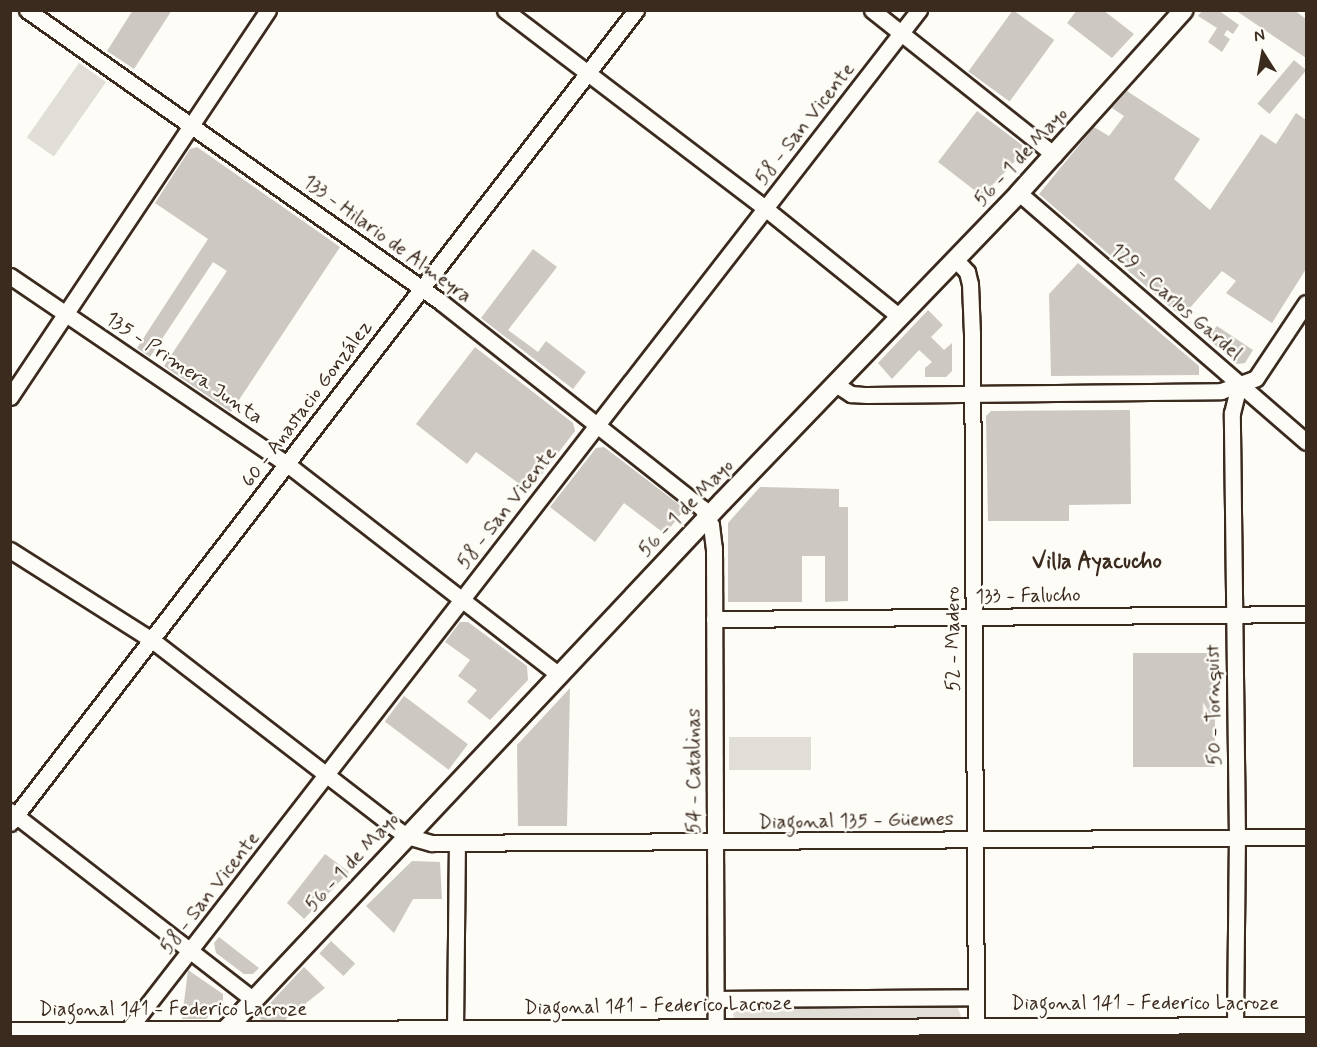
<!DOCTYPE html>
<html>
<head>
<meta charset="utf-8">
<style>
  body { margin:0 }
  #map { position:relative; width:1317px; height:1047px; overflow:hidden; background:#fdfcf7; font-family:Mynerve,sans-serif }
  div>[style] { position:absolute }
  .green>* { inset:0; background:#e1ded7; transform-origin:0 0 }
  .building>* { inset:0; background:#cdc8c2; transform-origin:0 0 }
  .roads { filter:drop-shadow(2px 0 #3b2a1e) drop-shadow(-2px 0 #3b2a1e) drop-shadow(0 2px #3b2a1e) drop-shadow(0 -2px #3b2a1e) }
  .minor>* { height:15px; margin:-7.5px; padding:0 7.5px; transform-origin:7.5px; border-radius:7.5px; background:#fdfcf7 }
  .major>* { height:18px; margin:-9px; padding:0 9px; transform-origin:9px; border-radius:9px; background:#fdfcf7 }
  span { translate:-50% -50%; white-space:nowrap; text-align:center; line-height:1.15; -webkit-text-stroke:5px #fdfcf7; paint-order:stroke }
  .street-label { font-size:20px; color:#3b2a1e }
  .quarter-label { font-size:22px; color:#3b2a1e; font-weight:700 }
  .frame { position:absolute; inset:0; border:12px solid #3b2a1e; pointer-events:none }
  .north { position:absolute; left:1233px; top:24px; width:60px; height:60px; -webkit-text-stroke:4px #fdfcf7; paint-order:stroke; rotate:349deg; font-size:16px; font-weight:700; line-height:24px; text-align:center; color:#3b2a1e }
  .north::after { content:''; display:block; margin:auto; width:21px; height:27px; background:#3b2a1e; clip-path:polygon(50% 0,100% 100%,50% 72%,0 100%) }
</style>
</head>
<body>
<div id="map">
  <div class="green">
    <i style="left:79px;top:63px;width:33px;height:91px;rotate:35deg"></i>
    <i style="left:811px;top:737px;width:33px;height:82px;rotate:90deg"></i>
    <i style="clip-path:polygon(956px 1003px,961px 1016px,958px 1021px,736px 1023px,733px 1015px,736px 1006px)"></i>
  </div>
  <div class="building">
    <i style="clip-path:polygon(133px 10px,172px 10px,134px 69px,107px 51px)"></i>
    <i style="left:1013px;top:10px;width:51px;height:76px;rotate:36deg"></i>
    <i style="clip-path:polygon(1077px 10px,1103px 10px,1134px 34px,1112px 58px,1067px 23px)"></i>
    <i style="clip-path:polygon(1203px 10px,1218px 10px,1239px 25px,1233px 34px,1227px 30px,1224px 35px,1230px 39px,1222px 52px,1208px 42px,1217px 28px,1198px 16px)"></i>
    <i style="clip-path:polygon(1235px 10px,1294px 10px,1306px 19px,1306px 58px)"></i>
    <i style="left:1294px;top:60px;width:16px;height:57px;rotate:40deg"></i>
    <i style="clip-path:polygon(1127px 91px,1200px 139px,1174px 179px,1210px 210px,1261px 134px,1276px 144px,1296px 113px,1306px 120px,1306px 269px,1272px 323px,1226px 293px,1236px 281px,1222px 271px,1182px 317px,1039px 194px,1094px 127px,1109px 136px,1124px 116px,1112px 108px)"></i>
    <i style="clip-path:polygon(977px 111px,1022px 145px,1023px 153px,982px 196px,938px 162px)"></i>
    <i style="clip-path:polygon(197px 147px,340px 247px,231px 412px,164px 366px,227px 271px,213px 262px,150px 357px,137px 348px,208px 239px,155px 203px,190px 149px)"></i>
    <i style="clip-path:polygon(533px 249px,557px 267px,508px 330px,538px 352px,546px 341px,586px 372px,573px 389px,481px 318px)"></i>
    <i style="clip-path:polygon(1078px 263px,1199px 366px,1199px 375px,1051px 376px,1049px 294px)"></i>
    <i style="clip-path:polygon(928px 310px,943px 325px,931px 337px,944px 350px,952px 343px,952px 371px,946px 377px,925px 377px,925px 368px,932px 362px,919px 350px,892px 379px,878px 363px)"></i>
    <i style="clip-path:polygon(1217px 326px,1253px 350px,1245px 363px,1237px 364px,1207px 338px)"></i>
    <i style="clip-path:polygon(475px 347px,573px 423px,575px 431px,529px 491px,476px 452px,467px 464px,416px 424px)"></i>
    <i style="clip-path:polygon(1130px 410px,1131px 504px,1069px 505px,1069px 521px,988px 521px,986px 416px,991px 411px)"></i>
    <i style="clip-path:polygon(604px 447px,685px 509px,665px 534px,624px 503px,595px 542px,550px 507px,596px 448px)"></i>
    <i style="clip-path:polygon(760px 487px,839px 489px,839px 507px,848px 507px,848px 601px,825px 602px,825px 556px,802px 556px,802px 602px,728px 602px,728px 523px)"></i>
    <i style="clip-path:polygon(460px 622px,468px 622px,527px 666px,528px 680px,490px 720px,467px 702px,477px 690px,458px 676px,470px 660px,445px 642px)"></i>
    <i style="left:1133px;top:653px;width:82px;height:114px"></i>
    <i style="clip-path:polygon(570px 688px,567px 826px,518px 826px,517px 745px)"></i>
    <i style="left:404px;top:696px;width:80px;height:32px;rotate:37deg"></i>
    <i style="clip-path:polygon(325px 854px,349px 872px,304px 919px,287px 903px)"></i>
    <i style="clip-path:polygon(412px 861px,440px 862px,442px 899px,413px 899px,394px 933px,366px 906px)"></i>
    <i style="clip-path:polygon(219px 937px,259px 968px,253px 974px,244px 974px,216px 953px,214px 943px)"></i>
    <i style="left:331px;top:941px;width:33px;height:17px;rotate:43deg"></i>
    <i style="clip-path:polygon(304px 967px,325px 988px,285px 1020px,261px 1020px,259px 1015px)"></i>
    <i style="clip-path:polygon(188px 970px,223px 994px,223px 1002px,206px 1019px,182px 1019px)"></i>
  </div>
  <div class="roads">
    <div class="minor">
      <i style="left:27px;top:10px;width:507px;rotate:35.2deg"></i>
      <i style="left:441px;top:302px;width:333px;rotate:38.3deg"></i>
      <i style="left:702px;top:508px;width:19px;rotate:62deg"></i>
      <i style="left:711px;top:525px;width:23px;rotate:83deg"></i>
      <i style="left:714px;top:548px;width:478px;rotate:89.8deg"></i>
      <i style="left:505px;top:10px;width:328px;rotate:37.3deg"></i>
      <i style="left:766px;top:209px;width:172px;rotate:38.9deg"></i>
      <i style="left:872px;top:10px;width:233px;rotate:38.5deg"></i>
      <i style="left:1019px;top:193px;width:380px;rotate:40.9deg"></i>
      <i style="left:955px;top:259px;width:18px;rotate:47deg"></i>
      <i style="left:967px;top:272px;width:12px;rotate:76deg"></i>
      <i style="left:970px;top:284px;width:50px;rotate:87.7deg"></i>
      <i style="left:972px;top:334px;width:689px;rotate:89.67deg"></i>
      <i style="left:10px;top:276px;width:335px;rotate:34.2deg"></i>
      <i style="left:287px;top:464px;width:344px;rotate:37.8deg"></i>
      <i style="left:837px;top:385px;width:17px;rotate:33deg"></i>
      <i style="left:851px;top:394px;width:16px;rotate:4deg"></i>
      <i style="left:867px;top:395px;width:354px;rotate:-0.6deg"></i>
      <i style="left:1221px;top:391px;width:37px;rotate:-20deg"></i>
      <i style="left:1256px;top:378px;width:90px;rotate:-56.3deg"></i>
      <i style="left:10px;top:397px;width:465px;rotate:-56.3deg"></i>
      <i style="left:10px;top:550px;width:168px;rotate:32.4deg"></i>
      <i style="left:152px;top:640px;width:302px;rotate:37.7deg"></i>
      <i style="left:391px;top:825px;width:19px;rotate:35deg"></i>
      <i style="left:407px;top:836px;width:26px;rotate:16deg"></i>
      <i style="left:432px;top:843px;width:874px;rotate:-0.39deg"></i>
      <i style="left:714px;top:619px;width:592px;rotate:-0.48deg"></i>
      <i style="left:10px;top:811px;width:309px;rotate:37.8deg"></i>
      <i style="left:10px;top:823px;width:1026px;rotate:-52.4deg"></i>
      <i style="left:716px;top:999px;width:259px;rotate:-0.4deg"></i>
      <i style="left:1235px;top:1025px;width:187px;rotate:-89.4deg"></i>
      <i style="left:1237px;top:838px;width:425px;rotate:-90.7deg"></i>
      <i style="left:1232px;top:413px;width:29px;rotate:-76deg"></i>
      <i style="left:10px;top:1030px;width:1296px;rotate:-0.22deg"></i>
      <i style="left:128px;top:1030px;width:1291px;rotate:-52.21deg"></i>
      <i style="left:455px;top:1030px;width:185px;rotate:-89.4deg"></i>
    </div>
    <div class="major">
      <i style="left:220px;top:1036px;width:733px;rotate:-46.77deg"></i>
      <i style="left:722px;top:502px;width:429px;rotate:-46.1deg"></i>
      <i style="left:1019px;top:193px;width:246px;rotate:-48deg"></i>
    </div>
  </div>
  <div class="street-label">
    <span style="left:805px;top:124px;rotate:-52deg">58 - San Vicente</span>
    <span style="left:1021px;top:157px;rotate:-47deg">56 - 1 de Mayo</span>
    <span style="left:387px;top:239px;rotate:36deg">133 - Hilario de Almeyra</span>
    <span style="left:1176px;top:302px;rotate:41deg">129 - Carlos Gardel</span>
    <span style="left:184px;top:368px;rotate:34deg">135 - Primera Junta</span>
    <span style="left:307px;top:404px;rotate:-53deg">60 - Anastacio González</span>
    <span style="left:507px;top:508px;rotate:-52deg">58 - San Vicente</span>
    <span style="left:686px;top:508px;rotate:-46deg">56 - 1 de Mayo</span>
    <span style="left:1028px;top:596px;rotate:-1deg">133 - Falucho</span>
    <span style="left:953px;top:639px;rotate:-90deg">52 - Madero</span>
    <span style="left:1214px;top:705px;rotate:-91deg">50 - Tornquist</span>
    <span style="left:694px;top:771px;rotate:-90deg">54 - Catalinas</span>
    <span style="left:856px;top:821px;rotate:-1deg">Diagonal 135 - Güemes</span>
    <span style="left:352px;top:862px;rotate:-47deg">56 - 1 de Mayo</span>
    <span style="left:210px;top:893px;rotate:-52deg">58 - San Vicente</span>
    <span style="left:1145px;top:1003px">Diagonal 141 - Federico Lacroze</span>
    <span style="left:658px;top:1006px;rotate:-1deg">Diagonal 141 - Federico Lacroze</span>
    <span style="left:173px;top:1009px">Diagonal 141 - Federico Lacroze</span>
  </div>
  <div class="quarter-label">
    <span style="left:1097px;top:563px">Villa Ayacucho</span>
  </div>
  <div class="frame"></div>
  <div class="north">N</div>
</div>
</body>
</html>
